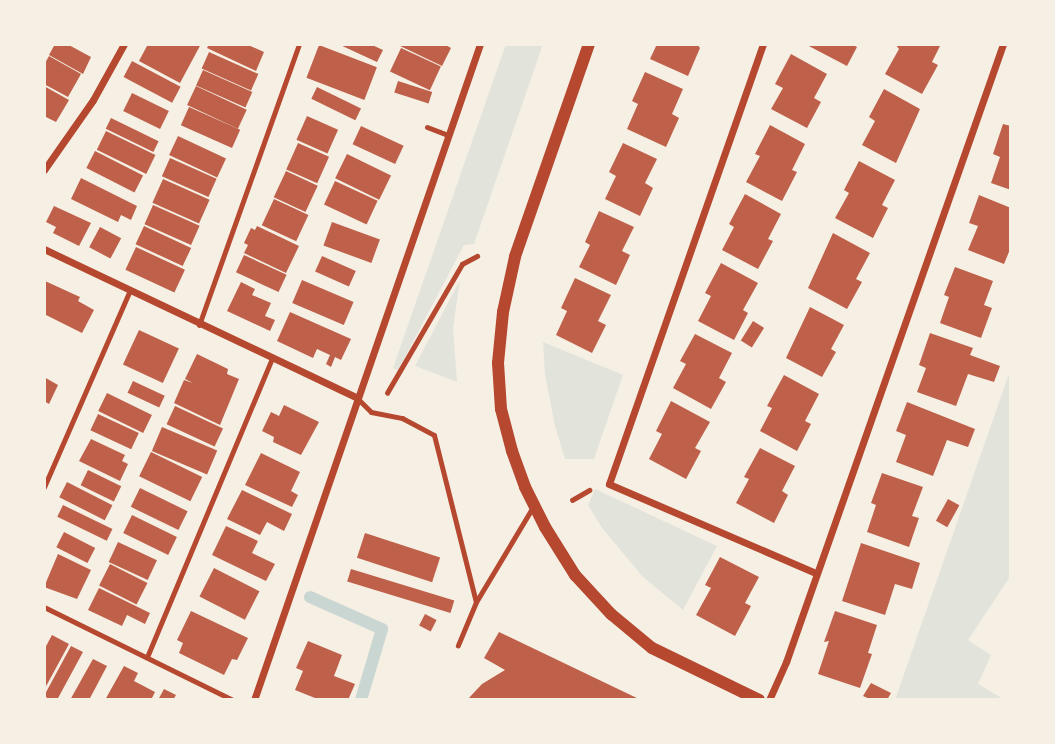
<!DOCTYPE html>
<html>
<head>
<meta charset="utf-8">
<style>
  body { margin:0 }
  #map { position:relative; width:1055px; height:744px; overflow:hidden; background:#f6efe4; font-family:"Roboto Serif",serif }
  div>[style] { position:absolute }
  .green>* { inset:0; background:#e2e4dc }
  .stream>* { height:12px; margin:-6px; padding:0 6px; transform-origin:6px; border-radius:6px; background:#c9d6d2 }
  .building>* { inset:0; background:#bf614a; transform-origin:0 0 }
  .path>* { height:4.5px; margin:-2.25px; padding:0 2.25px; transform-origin:2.25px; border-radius:2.25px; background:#b5482f }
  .service>* { height:5px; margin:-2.5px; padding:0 2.5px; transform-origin:2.5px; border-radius:2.5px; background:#b5482f }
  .minor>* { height:7px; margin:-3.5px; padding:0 3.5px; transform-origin:3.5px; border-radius:3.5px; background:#b5482f }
  .tertiary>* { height:12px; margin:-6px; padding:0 6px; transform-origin:6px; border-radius:6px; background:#b5482f }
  span { translate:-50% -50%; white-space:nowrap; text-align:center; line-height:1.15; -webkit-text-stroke:7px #f6efe4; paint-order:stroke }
  .frame { position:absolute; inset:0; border:46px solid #f6efe4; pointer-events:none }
</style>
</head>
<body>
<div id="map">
  <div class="green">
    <i style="clip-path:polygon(506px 44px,543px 44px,474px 244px,464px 245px,398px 370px,393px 368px)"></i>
    <i style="clip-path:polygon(460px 280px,453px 328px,457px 382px,415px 366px)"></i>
    <i style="clip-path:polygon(543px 342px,623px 375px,594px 459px,565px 459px,555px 426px,545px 375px)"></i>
    <i style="clip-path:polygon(1011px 368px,1011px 575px,968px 640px,991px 655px,978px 684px,1005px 700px,895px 700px)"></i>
    <i style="clip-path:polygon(595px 489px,717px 546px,683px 610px,643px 577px,602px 528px,588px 505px)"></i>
  </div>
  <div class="stream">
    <i style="left:310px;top:597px;width:79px;rotate:24deg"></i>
    <i style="left:382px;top:629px;width:74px;rotate:106.5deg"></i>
  </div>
  <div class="building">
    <i style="clip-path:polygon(55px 44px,67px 44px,91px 57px,83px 74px,49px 55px)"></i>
    <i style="clip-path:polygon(148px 44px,201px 44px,180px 83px,139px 61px)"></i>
    <i style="clip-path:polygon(209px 44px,246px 44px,264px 52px,256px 71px,207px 48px)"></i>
    <i style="clip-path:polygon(338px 44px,370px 44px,383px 50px,377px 62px)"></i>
    <i style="clip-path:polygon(396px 44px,444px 44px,451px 48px,442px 66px)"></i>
    <i style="clip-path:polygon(657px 44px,697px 44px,700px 48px,688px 76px,650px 59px)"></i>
    <i style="clip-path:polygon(805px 44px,851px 44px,857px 47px,847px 66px)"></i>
    <i style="clip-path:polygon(895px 44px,941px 44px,932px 62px,938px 65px,922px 94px,885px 74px,899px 49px)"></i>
    <i style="left:319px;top:45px;width:62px;height:35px;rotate:21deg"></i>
    <i style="left:401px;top:48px;width:44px;height:26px;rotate:25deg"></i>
    <i style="left:209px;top:52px;width:54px;height:18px;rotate:24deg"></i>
    <i style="clip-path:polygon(791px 54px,827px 74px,814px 98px,821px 102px,807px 128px,771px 109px,783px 88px,775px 84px)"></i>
    <i style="clip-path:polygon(49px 56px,81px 74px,68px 97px,44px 84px,44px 65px)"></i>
    <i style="left:132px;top:61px;width:55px;height:18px;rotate:28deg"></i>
    <i style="left:203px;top:70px;width:54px;height:17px;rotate:24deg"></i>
    <i style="clip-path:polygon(645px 72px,683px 89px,672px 114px,679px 118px,666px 147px,627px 129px,638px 104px,632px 101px)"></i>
    <i style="left:398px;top:81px;width:36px;height:12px;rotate:18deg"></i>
    <i style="clip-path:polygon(44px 86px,69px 100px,56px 122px,44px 116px)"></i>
    <i style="left:196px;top:86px;width:56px;height:21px;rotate:25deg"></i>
    <i style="left:317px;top:87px;width:49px;height:13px;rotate:26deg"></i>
    <i style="clip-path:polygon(884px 89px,920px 109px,896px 163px,862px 145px,875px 121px,869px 117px)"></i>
    <i style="left:132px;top:93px;width:41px;height:20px;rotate:26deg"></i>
    <i style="left:189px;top:107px;width:56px;height:20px;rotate:24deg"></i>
    <i style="left:307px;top:116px;width:34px;height:26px;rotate:24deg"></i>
    <i style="left:111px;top:118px;width:53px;height:12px;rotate:26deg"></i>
    <i style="clip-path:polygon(1003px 124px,1011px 126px,1011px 190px,991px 183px,1000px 157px,993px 154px)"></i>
    <i style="clip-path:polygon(770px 125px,805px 144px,792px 170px,797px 172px,782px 201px,746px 182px,760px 156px,755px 154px)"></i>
    <i style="left:361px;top:126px;width:47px;height:20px;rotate:25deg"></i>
    <i style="left:106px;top:131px;width:55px;height:21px;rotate:26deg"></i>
    <i style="left:178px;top:136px;width:53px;height:21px;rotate:25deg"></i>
    <i style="left:298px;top:143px;width:34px;height:29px;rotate:24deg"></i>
    <i style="clip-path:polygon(623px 143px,657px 159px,645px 183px,653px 188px,640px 216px,605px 199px,616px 176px,609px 172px)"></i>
    <i style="left:95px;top:151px;width:54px;height:19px;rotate:27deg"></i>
    <i style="left:347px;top:154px;width:49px;height:27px;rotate:26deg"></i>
    <i style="left:170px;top:158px;width:51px;height:20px;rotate:24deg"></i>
    <i style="clip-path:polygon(859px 161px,895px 180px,882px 205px,888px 208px,873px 238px,835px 218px,849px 193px,844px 190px)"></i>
    <i style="left:286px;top:171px;width:35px;height:29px;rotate:25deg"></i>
    <i style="clip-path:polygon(81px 178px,137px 206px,131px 220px,121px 215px,118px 222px,71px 199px)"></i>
    <i style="left:163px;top:179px;width:51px;height:26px;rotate:24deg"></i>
    <i style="left:335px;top:181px;width:47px;height:26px;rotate:25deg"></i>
    <i style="clip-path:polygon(745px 194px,781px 214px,768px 239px,773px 241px,758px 269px,722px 250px,734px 227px,729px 224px)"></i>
    <i style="clip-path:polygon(979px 195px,1011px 208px,1011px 247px,1004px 264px,968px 250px,978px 226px,969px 223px)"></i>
    <i style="left:274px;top:199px;width:38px;height:29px;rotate:25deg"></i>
    <i style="left:153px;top:205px;width:51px;height:21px;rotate:24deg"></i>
    <i style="clip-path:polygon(54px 206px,91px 223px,79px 246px,53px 233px,56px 227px,46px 222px)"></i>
    <i style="clip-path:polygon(599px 211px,634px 227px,622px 251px,630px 255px,616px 285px,579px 267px,590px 245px,585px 242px)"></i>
    <i style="left:332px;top:222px;width:51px;height:25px;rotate:20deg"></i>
    <i style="left:144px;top:226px;width:52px;height:20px;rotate:25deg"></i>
    <i style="clip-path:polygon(257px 226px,299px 246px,286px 273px,244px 253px,248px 245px,244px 243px,251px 228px,255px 230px)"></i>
    <i style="left:100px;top:227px;width:24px;height:23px;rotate:28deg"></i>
    <i style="clip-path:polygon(833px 233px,870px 253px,856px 279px,862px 282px,847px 309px,808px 288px)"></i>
    <i style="left:136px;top:247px;width:54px;height:25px;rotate:25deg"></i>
    <i style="left:244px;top:255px;width:47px;height:19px;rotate:25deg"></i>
    <i style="left:322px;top:256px;width:37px;height:17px;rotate:24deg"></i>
    <i style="clip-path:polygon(721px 263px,758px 283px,743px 310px,748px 313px,734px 340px,698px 321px,711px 296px,705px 293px)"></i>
    <i style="clip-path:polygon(955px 267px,993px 281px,984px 305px,992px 308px,981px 338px,940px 323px,949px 297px,944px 295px)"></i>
    <i style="clip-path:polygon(575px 278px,611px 295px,598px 321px,606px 325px,592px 353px,556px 335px,567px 311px,561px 308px)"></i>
    <i style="left:302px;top:280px;width:56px;height:25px;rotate:23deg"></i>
    <i style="clip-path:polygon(45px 281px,80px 297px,78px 301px,94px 310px,82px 333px,44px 314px)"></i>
    <i style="clip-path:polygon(241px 282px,255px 289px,252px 295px,271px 303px,265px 316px,275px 320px,270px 331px,227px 311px)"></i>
    <i style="clip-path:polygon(810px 307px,844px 325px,831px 349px,836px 352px,822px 377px,786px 358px)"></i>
    <i style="clip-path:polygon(290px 312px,351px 339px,341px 360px,335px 357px,331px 367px,326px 364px,330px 355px,317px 349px,313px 358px,277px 341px)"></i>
    <i style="left:753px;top:321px;width:13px;height:23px;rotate:32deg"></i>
    <i style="left:139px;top:330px;width:44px;height:38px;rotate:25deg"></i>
    <i style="clip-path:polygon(930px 333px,973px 348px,970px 355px,1000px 366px,994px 382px,968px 374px,956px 406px,917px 392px,926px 368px,919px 365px)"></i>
    <i style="clip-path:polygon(695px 334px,732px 353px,719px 378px,726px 382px,711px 409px,673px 388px,686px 364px,680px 361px)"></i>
    <i style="clip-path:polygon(197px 354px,228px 369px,227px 374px,239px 379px,220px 425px,174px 403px,184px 380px,193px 383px,185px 379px)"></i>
    <i style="clip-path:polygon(784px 375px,819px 394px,805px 421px,811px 424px,797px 451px,760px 431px,772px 408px,767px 406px)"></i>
    <i style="clip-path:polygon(44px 377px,58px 385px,49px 404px,44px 401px)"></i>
    <i style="left:133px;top:381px;width:35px;height:13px;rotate:25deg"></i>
    <i style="left:107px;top:393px;width:50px;height:20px;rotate:26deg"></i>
    <i style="clip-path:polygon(671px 401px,710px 422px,695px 448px,701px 451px,686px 479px,649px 459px,662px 434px,656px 431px)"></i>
    <i style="clip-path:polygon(907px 402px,975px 429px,968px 447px,947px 440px,933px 476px,896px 462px,906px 435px,896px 431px)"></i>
    <i style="clip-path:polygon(284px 405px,319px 422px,301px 455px,273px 442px,274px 437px,262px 431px,271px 412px,279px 416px)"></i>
    <i style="left:175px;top:406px;width:53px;height:20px;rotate:25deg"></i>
    <i style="left:98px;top:414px;width:45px;height:18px;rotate:25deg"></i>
    <i style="left:162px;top:427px;width:60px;height:26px;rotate:23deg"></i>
    <i style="clip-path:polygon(91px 439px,125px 455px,122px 461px,128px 464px,120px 481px,79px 461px)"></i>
    <i style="clip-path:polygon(760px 448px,795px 466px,782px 491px,788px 495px,774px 523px,736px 503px,749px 479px,744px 477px)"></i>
    <i style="left:151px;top:452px;width:57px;height:27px;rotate:26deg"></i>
    <i style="clip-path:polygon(261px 453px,300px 472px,291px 491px,298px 495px,292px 507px,245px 485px)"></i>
    <i style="left:88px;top:470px;width:37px;height:17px;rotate:26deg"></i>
    <i style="clip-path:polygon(882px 473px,923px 487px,912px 516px,919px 518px,909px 547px,867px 532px,876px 505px,871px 503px)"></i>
    <i style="left:67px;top:482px;width:51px;height:17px;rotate:27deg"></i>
    <i style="left:140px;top:488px;width:53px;height:21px;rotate:26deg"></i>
    <i style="clip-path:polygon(242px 490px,292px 514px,284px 531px,267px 522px,260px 535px,227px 519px)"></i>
    <i style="left:948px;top:499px;width:13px;height:25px;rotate:29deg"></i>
    <i style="left:63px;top:505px;width:55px;height:13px;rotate:26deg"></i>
    <i style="left:132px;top:515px;width:50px;height:20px;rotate:26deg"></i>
    <i style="clip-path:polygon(226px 526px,258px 541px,252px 553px,275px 564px,266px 581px,212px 555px)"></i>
    <i style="left:64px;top:532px;width:35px;height:17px;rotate:27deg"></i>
    <i style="left:365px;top:533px;width:79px;height:26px;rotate:18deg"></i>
    <i style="left:118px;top:542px;width:43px;height:22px;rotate:25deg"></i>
    <i style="clip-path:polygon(861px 543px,920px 563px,912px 589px,895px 584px,885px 615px,842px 601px)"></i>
    <i style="clip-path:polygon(58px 554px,91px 570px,77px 599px,44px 587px)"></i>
    <i style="clip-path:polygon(720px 557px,759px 577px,745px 603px,751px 606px,735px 636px,696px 615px,711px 588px,705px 585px)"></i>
    <i style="left:110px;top:564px;width:42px;height:24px;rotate:27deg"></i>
    <i style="left:214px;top:568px;width:51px;height:32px;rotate:27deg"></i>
    <i style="left:351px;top:569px;width:108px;height:13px;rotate:17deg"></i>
    <i style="clip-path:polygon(99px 588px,150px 613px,145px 624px,127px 615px,122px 626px,88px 610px)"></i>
    <i style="clip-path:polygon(191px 611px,248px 638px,237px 660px,232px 659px,224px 675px,179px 653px,183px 643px,177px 640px)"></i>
    <i style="clip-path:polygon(835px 611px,877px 625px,868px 653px,872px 654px,860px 688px,818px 674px,829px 641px,824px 642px)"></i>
    <i style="left:425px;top:614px;width:13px;height:13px;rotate:27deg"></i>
    <i style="clip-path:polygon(499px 632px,641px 700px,467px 700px,482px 684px,505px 670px,484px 658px)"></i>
    <i style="clip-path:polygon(52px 635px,69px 644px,44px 690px,44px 650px)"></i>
    <i style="clip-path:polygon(308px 641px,342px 655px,334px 676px,355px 684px,348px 700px,320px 700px,295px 690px,303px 671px,296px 668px)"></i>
    <i style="clip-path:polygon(71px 646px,83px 652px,57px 700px,51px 700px,44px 696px)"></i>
    <i style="clip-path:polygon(93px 659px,107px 666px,89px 700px,70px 700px)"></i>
    <i style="clip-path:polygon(124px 666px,138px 673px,134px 681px,155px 692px,151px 700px,105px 700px)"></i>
    <i style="clip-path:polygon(871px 683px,891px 693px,887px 700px,872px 700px,863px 696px)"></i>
    <i style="clip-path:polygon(164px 689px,176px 695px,173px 700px,158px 700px)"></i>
  </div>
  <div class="path">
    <i style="left:387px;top:393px;width:149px;rotate:-59.8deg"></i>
    <i style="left:462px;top:264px;width:17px;rotate:-28deg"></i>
    <i style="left:572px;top:500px;width:20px;rotate:-30deg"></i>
  </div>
  <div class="service">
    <i style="left:427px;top:127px;width:22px;rotate:21deg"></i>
    <i style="left:199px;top:325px;width:298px;rotate:-70.4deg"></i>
    <i style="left:356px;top:397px;width:21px;rotate:45deg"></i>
    <i style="left:371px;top:412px;width:32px;rotate:11deg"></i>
    <i style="left:402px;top:418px;width:36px;rotate:28deg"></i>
    <i style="left:434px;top:435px;width:172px;rotate:75.9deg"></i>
    <i style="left:476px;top:602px;width:47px;rotate:112.7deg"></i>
    <i style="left:44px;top:487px;width:213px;rotate:-66.4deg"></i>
    <i style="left:476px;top:602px;width:113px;rotate:-59.1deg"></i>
    <i style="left:44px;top:607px;width:211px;rotate:26.2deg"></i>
    <i style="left:147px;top:657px;width:324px;rotate:-67.3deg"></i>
  </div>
  <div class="minor">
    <i style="left:763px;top:44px;width:466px;rotate:109.3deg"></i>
    <i style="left:609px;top:484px;width:225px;rotate:23.3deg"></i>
    <i style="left:44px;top:170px;width:85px;rotate:-55deg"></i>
    <i style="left:93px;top:100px;width:64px;rotate:-61deg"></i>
    <i style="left:44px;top:249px;width:345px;rotate:25.4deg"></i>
    <i style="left:254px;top:700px;width:694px;rotate:-70.99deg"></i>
    <i style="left:769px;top:700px;width:42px;rotate:-65.9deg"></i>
    <i style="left:786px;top:662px;width:655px;rotate:-70.65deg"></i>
  </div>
  <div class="tertiary">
    <i style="left:589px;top:44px;width:225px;rotate:109.2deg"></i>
    <i style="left:515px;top:257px;width:56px;rotate:102.3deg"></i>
    <i style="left:503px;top:312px;width:51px;rotate:95.6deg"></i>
    <i style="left:498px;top:363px;width:46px;rotate:86.3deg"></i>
    <i style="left:501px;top:409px;width:43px;rotate:75.3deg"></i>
    <i style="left:512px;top:451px;width:38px;rotate:70deg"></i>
    <i style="left:525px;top:487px;width:45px;rotate:63.4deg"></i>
    <i style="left:545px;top:527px;width:57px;rotate:58deg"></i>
    <i style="left:575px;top:575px;width:53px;rotate:47.3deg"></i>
    <i style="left:611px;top:614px;width:53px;rotate:39.7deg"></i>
    <i style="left:652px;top:648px;width:119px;rotate:25.9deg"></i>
  </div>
  <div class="frame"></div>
</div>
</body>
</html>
